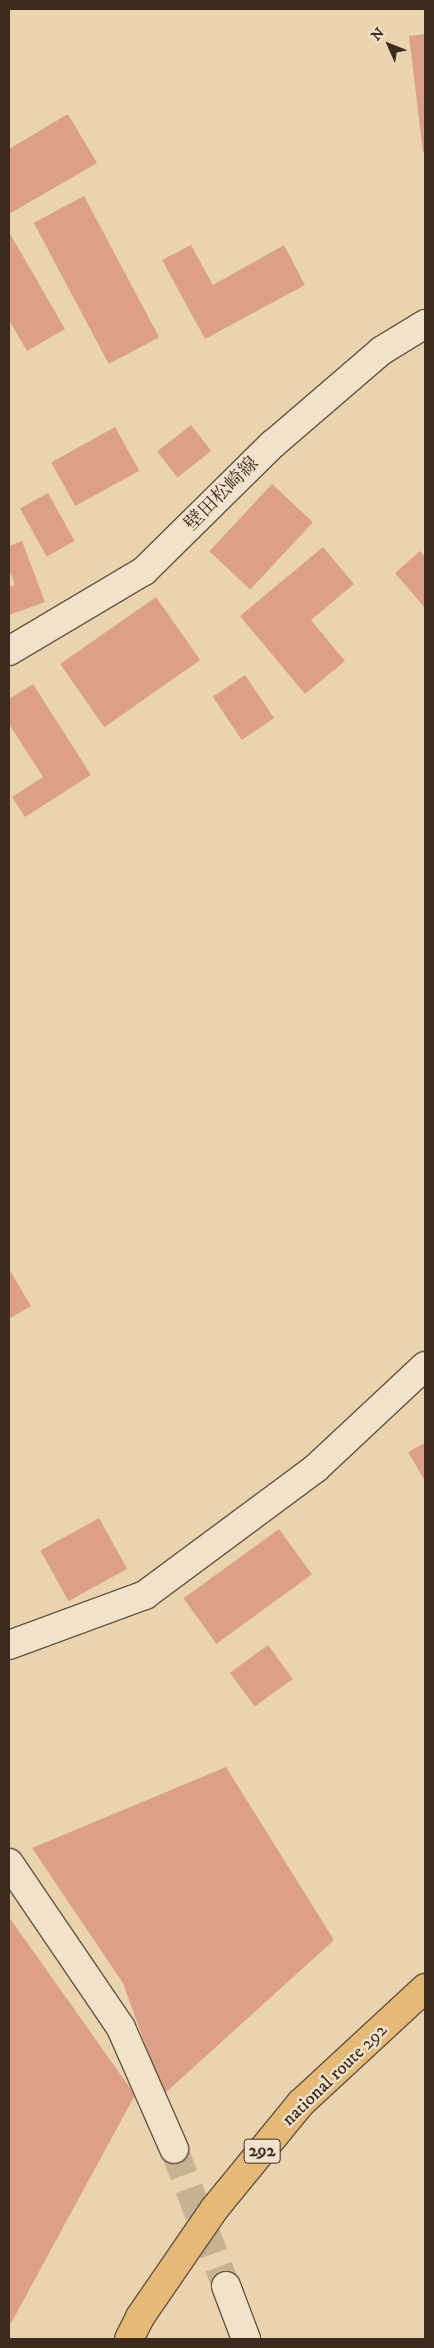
<!DOCTYPE html>
<html>
<head>
<meta charset="utf-8">
<style>
  body { margin:0 }
  #map { position:relative; width:434px; height:2348px; overflow:hidden; background:#ead4af; font-family:"IM FELL DW Pica","Noto Serif JP",serif }
  div>[style] { position:absolute }
  .building>* { inset:0; background:#dca088; transform-origin:0 0 }
  .minor-tunnel>* { height:28px; margin-top:-14px; transform-origin:0; background:repeating-linear-gradient(90deg,#c7b292 0 28px,transparent 0 42px) }
  .roads { filter:drop-shadow(1px 0 #685544) drop-shadow(-1px 0 #685544) drop-shadow(0 1px #685544) drop-shadow(0 -1px #685544) }
  .minor>* { height:28px; margin:-14px; padding:0 14px; transform-origin:14px; border-radius:14px; background:#f1e3cb }
  .secondary>* { height:28px; margin:-14px; padding:0 14px; transform-origin:14px; border-radius:14px; background:#f1e3cb }
  .trunk>* { height:28px; margin:-14px; padding:0 14px; transform-origin:14px; border-radius:14px; background:#e5ba78 }
  span { translate:-50% -50%; white-space:nowrap; text-align:center; line-height:1.15; -webkit-text-stroke:4.5px #f1e3cb; paint-order:stroke }
  .shield-label span { padding:1px 4px; background:#f1e3cb; border:1px solid; border-radius:4px; -webkit-text-stroke-width:0 }
  .shield-label { font-size:18px; color:#3d2b20; font-weight:700 }
  .street-label { font-size:19px; color:#3d2b20 }
  .frame { position:absolute; inset:0; border:10px solid #3d2b20; pointer-events:none }
  .north { position:absolute; left:364px; top:20px; width:50px; height:50px; -webkit-text-stroke:4px #f1e3cb; paint-order:stroke; rotate:314deg; font-size:14px; font-weight:700; line-height:20px; text-align:center; color:#3d2b20 }
  .north::after { content:''; display:block; margin:auto; width:18px; height:22px; background:#3d2b20; clip-path:polygon(50% 0,100% 100%,50% 72%,0 100%) }
</style>
</head>
<body>
<div id="map">
  <div class="building">
    <i style="clip-path:polygon(425px 34px,425px 152px,423px 152px,409px 36px)"></i>
    <i style="clip-path:polygon(68px 114px,97px 163px,9px 214px,9px 149px)"></i>
    <i style="left:84px;top:196px;width:160px;height:57px;rotate:62deg"></i>
    <i style="clip-path:polygon(9px 232px,65px 329px,27px 351px,9px 320px)"></i>
    <i style="clip-path:polygon(191px 245px,213px 285px,284px 245px,305px 285px,205px 339px,162px 260px)"></i>
    <i style="left:191px;top:425px;width:33px;height:43px;rotate:52deg"></i>
    <i style="left:115px;top:427px;width:50px;height:73px;rotate:61deg"></i>
    <i style="left:272px;top:484px;width:56px;height:92px;rotate:43deg"></i>
    <i style="left:48px;top:493px;width:55px;height:32px;rotate:61deg"></i>
    <i style="clip-path:polygon(22px 541px,45px 602px,9px 615px,9px 587px,15px 585px,9px 569px,9px 546px)"></i>
    <i style="clip-path:polygon(323px 547px,354px 584px,311px 620px,345px 661px,305px 694px,240px 616px)"></i>
    <i style="clip-path:polygon(420px 551px,425px 557px,425px 608px,395px 573px)"></i>
    <i style="left:156px;top:597px;width:77px;height:117px;rotate:55deg"></i>
    <i style="left:245px;top:675px;width:52px;height:39px;rotate:56deg"></i>
    <i style="clip-path:polygon(33px 684px,91px 775px,25px 817px,12px 797px,43px 777px,9px 724px,9px 699px)"></i>
    <i style="clip-path:polygon(9px 1269px,31px 1306px,9px 1319px)"></i>
    <i style="clip-path:polygon(425px 1443px,425px 1481px,408px 1452px)"></i>
    <i style="left:99px;top:1518px;width:58px;height:67px;rotate:61deg"></i>
    <i style="left:279px;top:1529px;width:56px;height:118px;rotate:54deg"></i>
    <i style="left:268px;top:1645px;width:42px;height:47px;rotate:54deg"></i>
    <i style="clip-path:polygon(226px 1767px,334px 1940px,163px 2095px,123px 1983px,32px 1848px)"></i>
    <i style="clip-path:polygon(9px 1917px,135px 2095px,9px 2327px)"></i>
  </div>
  <div class="minor-tunnel">
    <i style="left:174px;top:2149px;width:147px;rotate:69.2deg"></i>
  </div>
  <div class="roads">
    <div class="minor">
      <i style="left:9px;top:1645px;width:145px;rotate:-20.2deg"></i>
      <i style="left:145px;top:1595px;width:213px;rotate:-36.6deg"></i>
      <i style="left:316px;top:1468px;width:149px;rotate:-43.1deg"></i>
      <i style="left:9px;top:1863px;width:199px;rotate:55.8deg"></i>
      <i style="left:121px;top:2028px;width:132px;rotate:66.3deg"></i>
      <i style="left:226px;top:2286px;width:57px;rotate:69.3deg"></i>
    </div>
    <div class="secondary">
      <i style="left:9px;top:651px;width:157px;rotate:-30.7deg"></i>
      <i style="left:144px;top:571px;width:181px;rotate:-44.6deg"></i>
      <i style="left:273px;top:444px;width:143px;rotate:-40.7deg"></i>
      <i style="left:381px;top:351px;width:52px;rotate:-31.5deg"></i>
    </div>
    <div class="trunk">
      <i style="left:129px;top:2339px;width:25px;rotate:-63deg"></i>
      <i style="left:140px;top:2317px;width:132px;rotate:-55.5deg"></i>
      <i style="left:215px;top:2208px;width:136px;rotate:-50.7deg"></i>
      <i style="left:301px;top:2103px;width:169px;rotate:-42.8deg"></i>
    </div>
  </div>
  <div class="shield-label">
    <span style="left:262px;top:2151px">292</span>
  </div>
  <div class="street-label">
    <span style="left:222px;top:494px;rotate:-45deg">壁田松崎線</span>
    <span style="left:335px;top:2075px;rotate:-44deg">national route 292</span>
  </div>
  <div class="frame"></div>
  <div class="north">N</div>
</div>
</body>
</html>
